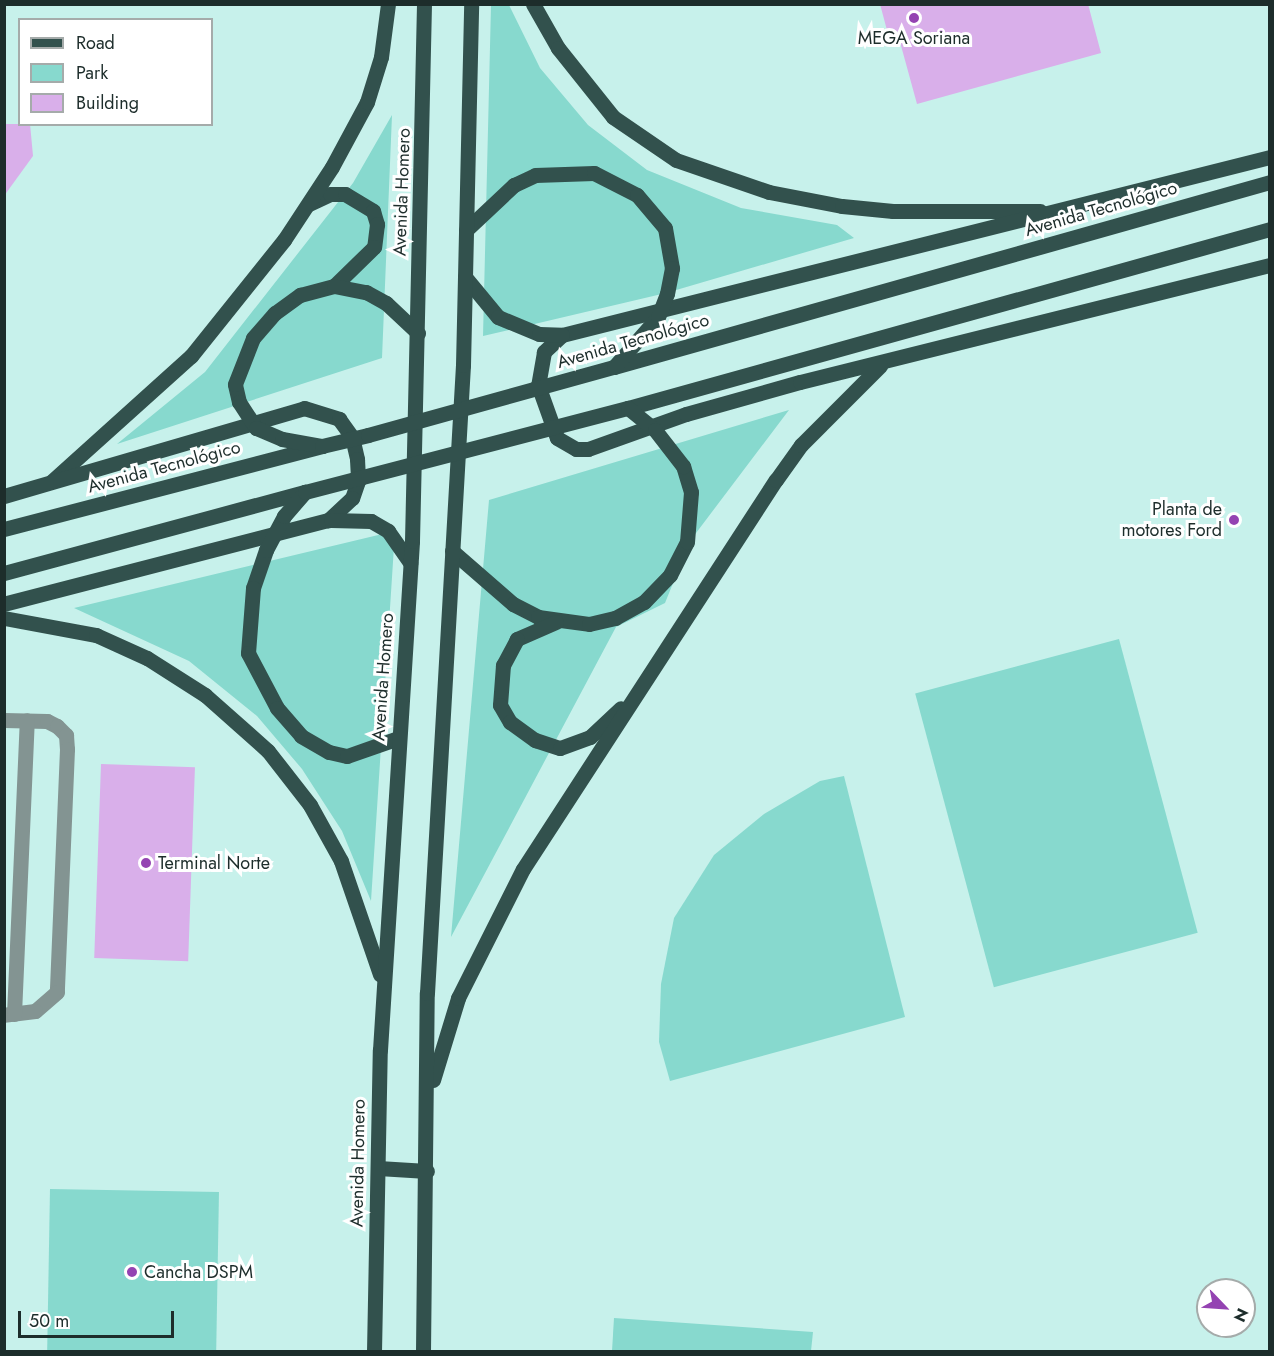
<!DOCTYPE html>
<html>
<head>
<meta charset="utf-8">
<style>
  body { margin:0 }
  #map { position:relative; width:1274px; height:1356px; overflow:hidden; background:#c7f1eb; font-family:Jost,sans-serif }
  div>[style] { position:absolute }
  .green>* { inset:0; background:#87d9ce; transform-origin:0 0 }
  .building>* { inset:0; background:#d9afea; transform-origin:0 0 }
  .street>* { height:15px; margin:-7.5px; padding:0 7.5px; transform-origin:7.5px; border-radius:7.5px; background:#839492 }
  .primary>* { height:15px; margin:-7.5px; padding:0 7.5px; transform-origin:7.5px; border-radius:7.5px; background:#32514d }
  .primary-bridge>* { height:15px; margin:-7.5px; padding:0 7.5px; transform-origin:7.5px; border-radius:7.5px; background:#32514d }
  .dots>* { width:16px; height:16px; translate:-50% -50%; box-sizing:border-box; border:3px solid #fff; border-radius:50% }
  span { translate:-50% -50%; white-space:nowrap; text-align:center; line-height:1.15; -webkit-text-stroke:6px #fff; paint-order:stroke }
  .poi-label { font-size:18px; color:#1d2d2b }
  .right { translate:-100% -50%; text-align:right }
  .left { translate:0 -50%; text-align:left }
  .street-label { font-size:18px; color:#1d2d2b }
  .frame { position:absolute; inset:0; border:6px solid #1d2d2b; pointer-events:none }
  .legend { position:absolute; left:18px; top:18px; width:195px; height:108px; box-sizing:border-box; background:#fff; border:2px solid #a5abaa; margin:0; padding:8px 10px; list-style:none; font-size:18px; color:#1d2d2b }
  .legend li { display:flex; align-items:center; gap:12px; height:30px }
  .legend b { width:30px; border:2px solid #a5abaa }
  .north { position:absolute; left:1196px; top:1278px; width:60px; height:60px; box-sizing:border-box; background:#fff; border:2px solid #a5abaa; border-radius:50%; rotate:115deg; font-size:16px; font-weight:700; line-height:24px; text-align:center; color:#1d2d2b }
  .north::after { content:''; display:block; margin:auto; width:21px; height:27px; background:#9443b2; clip-path:polygon(50% 0,100% 100%,50% 72%,0 100%) }
  .scale { position:absolute; left:18px; top:1311px; width:156px; height:27px; box-sizing:border-box; border:3px solid #1d2d2b; border-top:0; padding-left:8px; font-size:18px; line-height:21px; white-space:nowrap; color:#1d2d2b; -webkit-text-stroke:4px #fff; paint-order:stroke }
</style>
</head>
<body>
<div id="map">
  <div class="green">
    <i style="clip-path:polygon(491px 5px,509px 5px,540px 68px,588px 125px,647px 170px,741px 208px,837px 225px,854px 238px,666px 293px,483px 336px)"></i>
    <i style="clip-path:polygon(392px 115px,382px 358px,117px 444px,205px 372px,353px 183px)"></i>
    <i style="clip-path:polygon(789px 410px,690px 541px,665px 603px,616px 627px,451px 937px,489px 500px)"></i>
    <i style="clip-path:polygon(395px 531px,371px 901px,342px 831px,302px 769px,257px 716px,189px 661px,74px 608px)"></i>
    <i style="left:1119px;top:639px;width:304px;height:211px;rotate:75deg"></i>
    <i style="clip-path:polygon(844px 776px,905px 1017px,670px 1081px,659px 1042px,661px 984px,674px 918px,714px 855px,764px 814px,820px 781px)"></i>
    <i style="left:50px;top:1189px;width:169px;height:162px;rotate:1deg"></i>
    <i style="clip-path:polygon(614px 1318px,813px 1332px,811px 1351px,612px 1351px)"></i>
  </div>
  <div class="building">
    <i style="clip-path:polygon(880px 4px,1088px 4px,1101px 53px,917px 104px,897px 31px,888px 34px)"></i>
    <i style="clip-path:polygon(4px 124px,30px 124px,33px 156px,4px 196px)"></i>
    <i style="left:101px;top:764px;width:94px;height:194px;rotate:2deg"></i>
  </div>
  <div class="street">
    <i style="left:4px;top:720px;width:43px;rotate:1.3deg"></i>
    <i style="left:47px;top:721px;width:11px;rotate:27deg"></i>
    <i style="left:57px;top:726px;width:13px;rotate:45deg"></i>
    <i style="left:66px;top:735px;width:14px;rotate:86deg"></i>
    <i style="left:67px;top:749px;width:243px;rotate:92.4deg"></i>
    <i style="left:57px;top:992px;width:29px;rotate:139deg"></i>
    <i style="left:35px;top:1011px;width:31px;rotate:173deg"></i>
    <i style="left:14px;top:1014px;width:294px;rotate:-87.5deg"></i>
  </div>
  <div class="primary">
    <i style="left:533px;top:4px;width:51px;rotate:60.4deg"></i>
    <i style="left:558px;top:48px;width:88px;rotate:51.4deg"></i>
    <i style="left:613px;top:117px;width:76px;rotate:34.3deg"></i>
    <i style="left:676px;top:160px;width:98px;rotate:19deg"></i>
    <i style="left:769px;top:192px;width:74px;rotate:10.9deg"></i>
    <i style="left:842px;top:206px;width:51px;rotate:5.6deg"></i>
    <i style="left:893px;top:211px;width:147px"></i>
    <i style="left:1270px;top:157px;width:730px;rotate:165.89deg"></i>
    <i style="left:562px;top:335px;width:25px;rotate:137deg"></i>
    <i style="left:544px;top:352px;width:34px;rotate:100deg"></i>
    <i style="left:538px;top:385px;width:56px;rotate:70.3deg"></i>
    <i style="left:557px;top:438px;width:22px;rotate:30deg"></i>
    <i style="left:576px;top:449px;width:12px"></i>
    <i style="left:588px;top:449px;width:104px;rotate:-19.7deg"></i>
    <i style="left:686px;top:414px;width:118px;rotate:-15.7deg"></i>
    <i style="left:800px;top:382px;width:484px;rotate:-14deg"></i>
    <i style="left:309px;top:204px;width:23px;rotate:-25deg"></i>
    <i style="left:330px;top:194px;width:15px"></i>
    <i style="left:345px;top:194px;width:33px;rotate:31deg"></i>
    <i style="left:373px;top:211px;width:14px;rotate:73deg"></i>
    <i style="left:377px;top:224px;width:23px;rotate:97deg"></i>
    <i style="left:374px;top:247px;width:56px;rotate:135.7deg"></i>
    <i style="left:466px;top:230px;width:66px;rotate:-43.2deg"></i>
    <i style="left:514px;top:185px;width:23px;rotate:-25deg"></i>
    <i style="left:535px;top:175px;width:59px;rotate:-1.9deg"></i>
    <i style="left:594px;top:173px;width:48px;rotate:27.1deg"></i>
    <i style="left:637px;top:195px;width:43px;rotate:49.7deg"></i>
    <i style="left:665px;top:228px;width:41px;rotate:80.1deg"></i>
    <i style="left:672px;top:268px;width:26px;rotate:101deg"></i>
    <i style="left:465px;top:277px;width:52px;rotate:50.5deg"></i>
    <i style="left:498px;top:317px;width:44px;rotate:22.5deg"></i>
    <i style="left:539px;top:334px;width:23px;rotate:2deg"></i>
    <i style="left:614px;top:367px;width:682px;rotate:-15.75deg"></i>
    <i style="left:239px;top:402px;width:18px;rotate:-103deg"></i>
    <i style="left:235px;top:384px;width:49px;rotate:-68.6deg"></i>
    <i style="left:253px;top:338px;width:33px;rotate:-49deg"></i>
    <i style="left:275px;top:313px;width:31px;rotate:-36deg"></i>
    <i style="left:300px;top:295px;width:35px;rotate:-15deg"></i>
    <i style="left:334px;top:286px;width:33px;rotate:11deg"></i>
    <i style="left:366px;top:292px;width:23px;rotate:29deg"></i>
    <i style="left:386px;top:303px;width:44px;rotate:43.2deg"></i>
    <i style="left:628px;top:408px;width:666px;rotate:-15.58deg"></i>
    <i style="left:52px;top:481px;width:187px;rotate:-42deg"></i>
    <i style="left:191px;top:356px;width:149px;rotate:-51.3deg"></i>
    <i style="left:284px;top:240px;width:87px;rotate:-56.7deg"></i>
    <i style="left:332px;top:167px;width:74px;rotate:-61.7deg"></i>
    <i style="left:367px;top:102px;width:47px;rotate:-72.7deg"></i>
    <i style="left:381px;top:57px;width:53px;rotate:-82.5deg"></i>
    <i style="left:4px;top:496px;width:313px;rotate:-16.3deg"></i>
    <i style="left:304px;top:408px;width:37px;rotate:17deg"></i>
    <i style="left:339px;top:419px;width:22px;rotate:54deg"></i>
    <i style="left:352px;top:437px;width:23px;rotate:77deg"></i>
    <i style="left:357px;top:459px;width:22px;rotate:87deg"></i>
    <i style="left:358px;top:481px;width:18px;rotate:109deg"></i>
    <i style="left:352px;top:498px;width:33px;rotate:137deg"></i>
    <i style="left:328px;top:520px;width:335px;rotate:165.5deg"></i>
    <i style="left:331px;top:520px;width:40px;rotate:1.4deg"></i>
    <i style="left:371px;top:521px;width:20px;rotate:30deg"></i>
    <i style="left:388px;top:531px;width:39px;rotate:55deg"></i>
    <i style="left:4px;top:529px;width:329px;rotate:-14.6deg"></i>
    <i style="left:266px;top:550px;width:40px;rotate:108.9deg"></i>
    <i style="left:253px;top:588px;width:65px;rotate:94.4deg"></i>
    <i style="left:248px;top:653px;width:62px;rotate:62.2deg"></i>
    <i style="left:277px;top:708px;width:37px;rotate:49deg"></i>
    <i style="left:301px;top:736px;width:32px;rotate:30deg"></i>
    <i style="left:329px;top:752px;width:18px;rotate:13deg"></i>
    <i style="left:347px;top:756px;width:54px;rotate:-19.4deg"></i>
    <i style="left:452px;top:551px;width:81px;rotate:41deg"></i>
    <i style="left:513px;top:604px;width:28px;rotate:27deg"></i>
    <i style="left:538px;top:617px;width:51px;rotate:7.8deg"></i>
    <i style="left:589px;top:624px;width:27px;rotate:-13deg"></i>
    <i style="left:615px;top:618px;width:33px;rotate:-29deg"></i>
    <i style="left:644px;top:602px;width:37px;rotate:-46deg"></i>
    <i style="left:670px;top:575px;width:37px;rotate:-63deg"></i>
    <i style="left:687px;top:542px;width:50px;rotate:-85.4deg"></i>
    <i style="left:691px;top:492px;width:27px;rotate:-107deg"></i>
    <i style="left:4px;top:573px;width:312px;rotate:-15.1deg"></i>
    <i style="left:4px;top:618px;width:94px;rotate:10.5deg"></i>
    <i style="left:96px;top:635px;width:56px;rotate:24.3deg"></i>
    <i style="left:147px;top:658px;width:69px;rotate:32.5deg"></i>
    <i style="left:205px;top:695px;width:84px;rotate:41.6deg"></i>
    <i style="left:268px;top:751px;width:68px;rotate:52.1deg"></i>
    <i style="left:310px;top:805px;width:64px;rotate:61deg"></i>
    <i style="left:341px;top:861px;width:120px;rotate:71deg"></i>
    <i style="left:556px;top:622px;width:43px;rotate:156.4deg"></i>
    <i style="left:517px;top:639px;width:30px;rotate:118deg"></i>
    <i style="left:503px;top:665px;width:40px;rotate:94.3deg"></i>
    <i style="left:500px;top:705px;width:20px;rotate:60deg"></i>
    <i style="left:510px;top:722px;width:31px;rotate:36deg"></i>
    <i style="left:535px;top:740px;width:26px;rotate:18deg"></i>
    <i style="left:560px;top:748px;width:32px;rotate:-20deg"></i>
    <i style="left:590px;top:737px;width:42px;rotate:-43.1deg"></i>
    <i style="left:433px;top:1080px;width:86px;rotate:-73deg"></i>
    <i style="left:458px;top:998px;width:144px;rotate:-63.3deg"></i>
    <i style="left:523px;top:869px;width:464px;rotate:-57deg"></i>
    <i style="left:776px;top:480px;width:43px;rotate:-54.5deg"></i>
    <i style="left:801px;top:445px;width:112px;rotate:-45deg"></i>
    <i style="left:378px;top:1168px;width:49px;rotate:3.5deg"></i>
    <i style="left:374px;top:1352px;width:302px;rotate:-88.9deg"></i>
    <i style="left:380px;top:1050px;width:510px;rotate:-86.4deg"></i>
    <i style="left:412px;top:541px;width:537px;rotate:-88.72deg"></i>
    <i style="left:423px;top:1352px;width:359px;rotate:-89.4deg"></i>
    <i style="left:427px;top:993px;width:629px;rotate:-86.72deg"></i>
    <i style="left:463px;top:365px;width:361px;rotate:-88.7deg"></i>
  </div>
  <div class="primary-bridge">
    <i style="left:239px;top:402px;width:31px;rotate:57deg"></i>
    <i style="left:256px;top:428px;width:28px;rotate:23deg"></i>
    <i style="left:282px;top:439px;width:41px;rotate:9.9deg"></i>
    <i style="left:322px;top:446px;width:47px;rotate:-13.4deg"></i>
    <i style="left:368px;top:435px;width:255px;rotate:-15.5deg"></i>
    <i style="left:614px;top:367px;width:67px;rotate:-48.7deg"></i>
    <i style="left:658px;top:317px;width:25px;rotate:-69deg"></i>
    <i style="left:266px;top:550px;width:38px;rotate:-62deg"></i>
    <i style="left:284px;top:516px;width:32px;rotate:-49deg"></i>
    <i style="left:305px;top:492px;width:334px;rotate:-14.6deg"></i>
    <i style="left:628px;top:408px;width:35px;rotate:39deg"></i>
    <i style="left:655px;top:430px;width:46px;rotate:52.1deg"></i>
  </div>
  <div class="dots">
    <i style="left:914px;top:18px;background:#9443b2"></i>
    <i style="left:1234px;top:520px;background:#9443b2"></i>
    <i style="left:146px;top:863px;background:#9443b2"></i>
    <i style="left:132px;top:1272px;background:#9443b2"></i>
  </div>
  <div class="poi-label">
    <span style="left:914px;top:38px">MEGA Soriana</span>
    <span class="right" style="left:1222px;top:520px">Planta de<br>motores Ford</span>
    <span class="left" style="left:158px;top:863px">Terminal Norte</span>
    <span class="left" style="left:144px;top:1272px">Cancha DSPM</span>
  </div>
  <div class="street-label">
    <span style="left:402px;top:192px;rotate:-88deg">Avenida Homero</span>
    <span style="left:1101px;top:209px;rotate:-16deg">Avenida Tecnológico</span>
    <span style="left:633px;top:341px;rotate:-16deg">Avenida Tecnológico</span>
    <span style="left:164px;top:467px;rotate:-15deg">Avenida Tecnológico</span>
    <span style="left:383px;top:677px;rotate:-86deg">Avenida Homero</span>
    <span style="left:358px;top:1163px;rotate:-89deg">Avenida Homero</span>
  </div>
  <div class="frame"></div>
  <ul class="legend">
  <li><b style="height:8px;background:#32514d"></b>Road</li>
  <li><b style="height:16px;background:#87d9ce"></b>Park</li>
  <li><b style="height:16px;background:#d9afea"></b>Building</li>
  </ul>
  <div class="north">N</div>
  <div class="scale">50 m</div>
</div>
</body>
</html>
